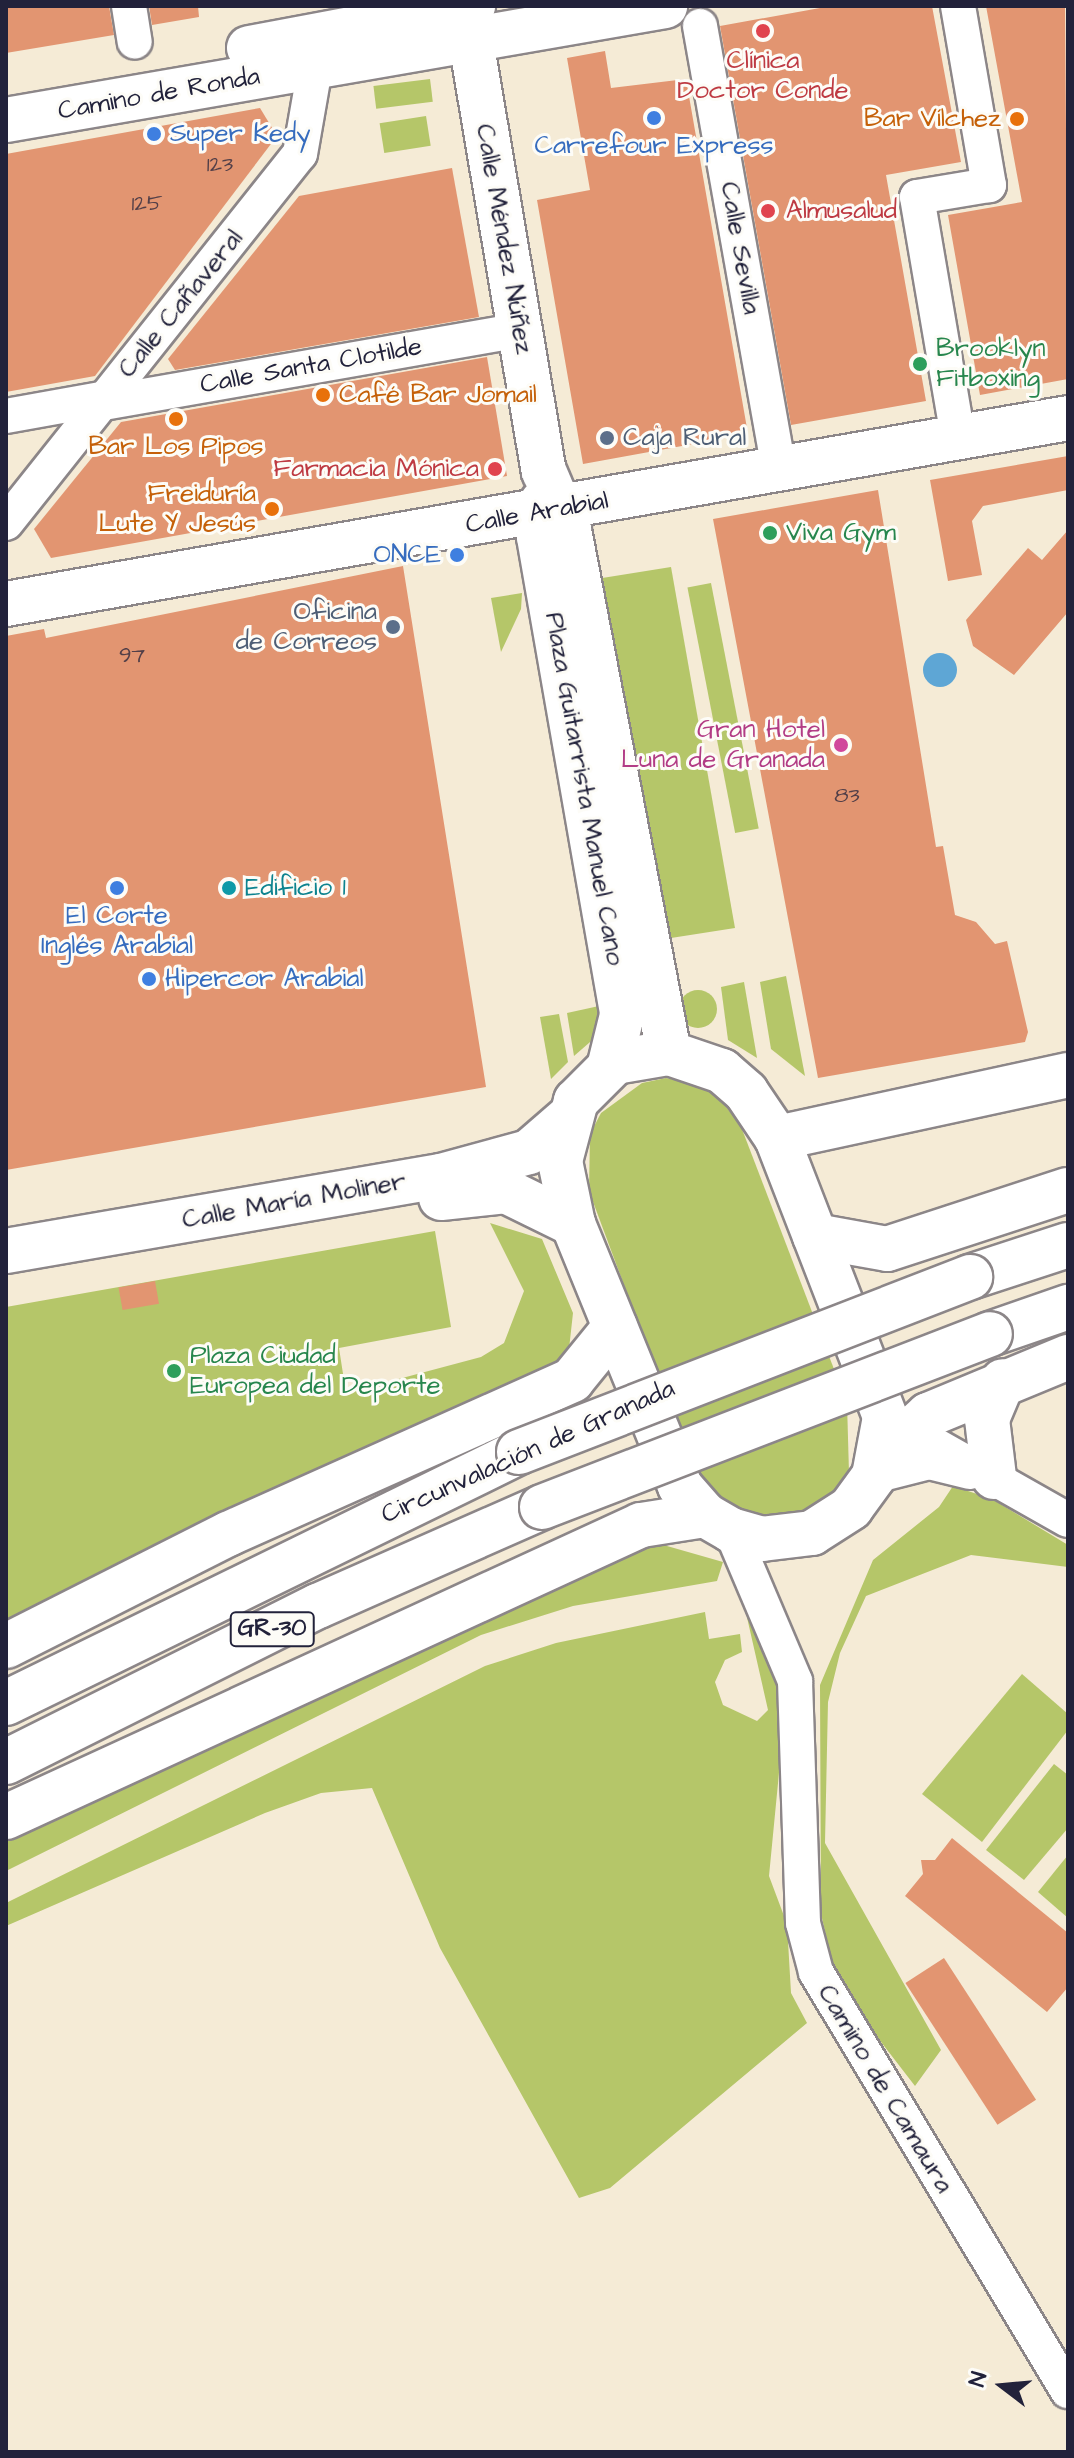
<!DOCTYPE html>
<html>
<head>
<meta charset="utf-8">
<style>
  body { margin:0 }
  #map { position:relative; width:1074px; height:2458px; overflow:hidden; background:#f5ebd6; font-family:"Architects Daughter",sans-serif }
  div>[style] { position:absolute }
  .green>* { inset:0; background:#b5c669; transform-origin:0 0 }
  .round { border-radius:50% }
  .water>* { inset:0; background:#5ea6d5 }
  .building>* { inset:0; background:#e29571; transform-origin:0 0 }
  .roads { filter:drop-shadow(2px 0 #8c8688) drop-shadow(-2px 0 #8c8688) drop-shadow(0 2px #8c8688) drop-shadow(0 -2px #8c8688) }
  .minor>* { height:34px; margin:-17px; padding:0 17px; transform-origin:17px; border-radius:17px; background:#fff }
  .major>* { height:44px; margin:-22px; padding:0 22px; transform-origin:22px; border-radius:22px; background:#fff }
  .highway>* { height:44px; margin:-22px; padding:0 22px; transform-origin:22px; border-radius:22px; background:#fff }
  .bridges { filter:drop-shadow(2px 0 #8c8688) drop-shadow(-2px 0 #8c8688) drop-shadow(0 2px #8c8688) drop-shadow(0 -2px #8c8688) }
  .highway-bridge>* { height:44px; margin:-22px; padding:0 22px; transform-origin:22px; border-radius:22px; background:#fff }
  .dots>* { width:22px; height:22px; translate:-50% -50%; box-sizing:border-box; border:4px solid #fdfcf7; border-radius:50% }
  span { translate:-50% -50%; white-space:nowrap; text-align:center; line-height:1.15; -webkit-text-stroke:6px #fdfcf7; paint-order:stroke }
  .number-label { font-size:22px; color:#523f48 }
  .number-label span { -webkit-text-stroke-width:0 }
  .shield-label span { padding:2px 6px; background:#fdfcf7; border:2px solid; border-radius:6px; -webkit-text-stroke-width:0 }
  .shield-label { font-size:24px; color:#22223b; font-weight:700 }
  .health-label { font-size:26px; color:#be3a42 }
  .left { translate:0 -50%; text-align:left }
  .right { translate:-100% -50%; text-align:right }
  .street-label { font-size:26px; color:#22223b }
  .food-label { font-size:26px; color:#c56008 }
  .shop-label { font-size:26px; color:#366cbe }
  .leisure-label { font-size:26px; color:#27864d }
  .service-label { font-size:26px; color:#4e5e75 }
  .hotel-label { font-size:26px; color:#b23c85 }
  .culture-label { font-size:26px; color:#0d838f }
  .frame { position:absolute; inset:0; border:8px solid #22223b; pointer-events:none }
  .north { position:absolute; left:962px; top:2346px; width:80px; height:80px; -webkit-text-stroke:6px #fdfcf7; paint-order:stroke; rotate:286deg; font-size:22px; font-weight:700; line-height:32px; text-align:center; color:#22223b }
  .north::after { content:''; display:block; margin:auto; width:28px; height:36px; background:#22223b; clip-path:polygon(50% 0,100% 100%,50% 72%,0 100%) }
</style>
</head>
<body>
<div id="map">
  <div class="green">
    <i style="left:430px;top:79px;width:23px;height:57px;rotate:83deg"></i>
    <i style="left:426px;top:116px;width:30px;height:47px;rotate:81deg"></i>
    <i style="clip-path:polygon(671px 567px,735px 928px,671px 938px,596px 579px)"></i>
    <i style="left:711px;top:583px;width:250px;height:24px;rotate:79deg"></i>
    <i style="clip-path:polygon(522px 593px,521px 609px,501px 652px,491px 598px)"></i>
    <i style="clip-path:polygon(786px 976px,805px 1076px,771px 1049px,760px 982px)"></i>
    <i style="clip-path:polygon(744px 982px,757px 1058px,728px 1040px,721px 987px)"></i>
    <i class="round" style="left:679px;top:990px;width:38px;height:38px"></i>
    <i style="clip-path:polygon(599px 1006px,597px 1036px,574px 1056px,567px 1013px)"></i>
    <i style="clip-path:polygon(559px 1014px,568px 1062px,551px 1079px,540px 1017px)"></i>
    <i style="clip-path:polygon(666px 1078px,710px 1087px,740px 1124px,847px 1403px,849px 1473px,823px 1503px,805px 1511px,761px 1517px,715px 1497px,695px 1476px,589px 1191px,590px 1134px,601px 1113px,642px 1083px)"></i>
    <i style="clip-path:polygon(490px 1223px,542px 1239px,573px 1313px,568px 1358px,6px 1623px,6px 1307px,435px 1231px,451px 1327px,339px 1348px,346px 1393px,481px 1357px,504px 1343px,524px 1291px)"></i>
    <i style="clip-path:polygon(953px 1486px,992px 1499px,1068px 1545px,1068px 1567px,971px 1555px,866px 1596px,840px 1653px,828px 1702px,825px 1843px,941px 2050px,915px 2086px,854px 2007px,832px 1961px,821px 1914px,820px 1685px,873px 1560px,939px 1507px)"></i>
    <i style="clip-path:polygon(653px 1542px,723px 1562px,717px 1581px,573px 1606px,481px 1635px,6px 1871px,6px 1829px)"></i>
    <i style="clip-path:polygon(753px 1611px,778px 1656px,785px 1711px,769px 1876px,787px 1924px,791px 1993px,807px 2023px,610px 2188px,579px 2198px,440px 1948px,372px 1788px,321px 1793px,265px 1813px,6px 1926px,6px 1903px,485px 1666px,556px 1643px,705px 1612px,709px 1639px,740px 1634px,742px 1652px,725px 1660px,715px 1682px,723px 1705px,757px 1721px,768px 1710px,746px 1613px)"></i>
    <i style="clip-path:polygon(1022px 1674px,1068px 1714px,1068px 1730px,982px 1842px,922px 1794px)"></i>
    <i style="clip-path:polygon(1054px 1764px,1068px 1775px,1068px 1828px,1024px 1880px,986px 1850px)"></i>
    <i style="clip-path:polygon(1068px 1855px,1068px 1918px,1038px 1892px)"></i>
  </div>
  <div class="water">
    <i class="round" style="left:923px;top:653px;width:34px;height:34px"></i>
  </div>
  <div class="building">
    <i style="clip-path:polygon(6px 6px,109px 6px,114px 35px,6px 53px)"></i>
    <i style="clip-path:polygon(149px 6px,198px 6px,199px 17px,152px 25px)"></i>
    <i style="clip-path:polygon(831px 6px,932px 6px,961px 162px,886px 175px,926px 401px,791px 425px,720px 26px)"></i>
    <i style="clip-path:polygon(986px 6px,1065px 6px,1068px 379px,980px 395px,948px 215px,1022px 202px)"></i>
    <i style="clip-path:polygon(605px 51px,611px 88px,686px 79px,748px 434px,583px 464px,537px 200px,590px 190px,567px 58px)"></i>
    <i style="clip-path:polygon(260px 108px,277px 136px,95px 376px,6px 392px,6px 154px)"></i>
    <i style="clip-path:polygon(452px 168px,479px 317px,175px 370px,168px 359px,299px 196px)"></i>
    <i style="clip-path:polygon(487px 357px,507px 476px,51px 558px,34px 529px,121px 422px)"></i>
    <i style="clip-path:polygon(1068px 456px,1068px 490px,983px 506px,972px 521px,982px 575px,948px 581px,930px 480px)"></i>
    <i style="clip-path:polygon(878px 490px,936px 847px,943px 846px,955px 915px,976px 922px,995px 944px,1007px 941px,1028px 1032px,1025px 1042px,818px 1078px,713px 519px)"></i>
    <i style="clip-path:polygon(1068px 530px,1068px 612px,1014px 675px,973px 646px,966px 620px,1028px 548px,1042px 560px)"></i>
    <i style="clip-path:polygon(403px 566px,486px 1087px,6px 1170px,6px 636px,44px 629px,46px 638px)"></i>
    <i style="left:155px;top:1281px;width:23px;height:37px;rotate:80deg"></i>
    <i style="clip-path:polygon(952px 1838px,1068px 1933px,1068px 1987px,1047px 2012px,905px 1896px,923px 1874px,921px 1860px,935px 1860px)"></i>
    <i style="left:944px;top:1958px;width:169px;height:46px;rotate:57deg"></i>
  </div>
  <div class="roads">
    <div class="minor">
      <i style="left:129px;top:6px;width:36px;rotate:81deg"></i>
      <i style="left:958px;top:6px;width:182px;rotate:80.2deg"></i>
      <i style="left:989px;top:185px;width:73px;rotate:170.5deg"></i>
      <i style="left:917px;top:197px;width:244px;rotate:80.3deg"></i>
      <i style="left:700px;top:26px;width:451px;rotate:79.9deg"></i>
      <i style="left:103px;top:403px;width:423px;rotate:-9.9deg"></i>
      <i style="left:6px;top:416px;width:102px;rotate:-10.2deg"></i>
      <i style="left:6px;top:523px;width:472px;rotate:-51.5deg"></i>
      <i style="left:300px;top:154px;width:81px;rotate:-80.1deg"></i>
      <i style="left:314px;top:74px;width:30px;rotate:-135deg"></i>
      <i style="left:891px;top:1420px;width:203px;rotate:29.5deg"></i>
      <i style="left:874px;top:1476px;width:57px;rotate:-14.3deg"></i>
      <i style="left:929px;top:1462px;width:42px;rotate:13.7deg"></i>
      <i style="left:731px;top:1530px;width:164px;rotate:67deg"></i>
      <i style="left:795px;top:1681px;width:242px;rotate:88.1deg"></i>
      <i style="left:803px;top:1923px;width:51px;rotate:75.1deg"></i>
      <i style="left:816px;top:1972px;width:489px;rotate:59deg"></i>
    </div>
    <div class="major">
      <i style="left:465px;top:6px;width:472px;rotate:80.4deg"></i>
      <i style="left:544px;top:471px;width:64px;rotate:67deg"></i>
      <i style="left:569px;top:530px;width:532px;rotate:79.18deg"></i>
      <i style="left:249px;top:48px;width:228px;rotate:-10.6deg"></i>
      <i style="left:6px;top:120px;width:669px;rotate:-9.81deg"></i>
      <i style="left:542px;top:502px;width:35px;rotate:95deg"></i>
      <i style="left:539px;top:537px;width:485px;rotate:80.1deg"></i>
      <i style="left:622px;top:1015px;width:50px;rotate:103.8deg"></i>
      <i style="left:6px;top:604px;width:1078px;rotate:-9.93deg"></i>
      <i style="left:669px;top:1053px;width:56px;rotate:18.8deg"></i>
      <i style="left:722px;top:1071px;width:32px;rotate:41deg"></i>
      <i style="left:746px;top:1092px;width:55px;rotate:56deg"></i>
      <i style="left:777px;top:1138px;width:299px;rotate:68.8deg"></i>
      <i style="left:885px;top:1417px;width:60px;rotate:100.6deg"></i>
      <i style="left:874px;top:1476px;width:39px;rotate:126deg"></i>
      <i style="left:851px;top:1508px;width:46px;rotate:147.3deg"></i>
      <i style="left:812px;top:1533px;width:50px;rotate:173.2deg"></i>
      <i style="left:762px;top:1539px;width:32px;rotate:-164deg"></i>
      <i style="left:731px;top:1530px;width:30px;rotate:-150deg"></i>
      <i style="left:705px;top:1515px;width:38px;rotate:-131deg"></i>
      <i style="left:680px;top:1486px;width:283px;rotate:-112.2deg"></i>
      <i style="left:573px;top:1224px;width:64px;rotate:-101.7deg"></i>
      <i style="left:560px;top:1161px;width:62px;rotate:-75.1deg"></i>
      <i style="left:576px;top:1101px;width:55px;rotate:-45deg"></i>
      <i style="left:615px;top:1062px;width:55px;rotate:-9.5deg"></i>
      <i style="left:777px;top:1138px;width:298px;rotate:-12.2deg"></i>
      <i style="left:441px;top:1198px;width:65px;rotate:-6.1deg"></i>
      <i style="left:506px;top:1191px;width:75px;rotate:26.2deg"></i>
      <i style="left:6px;top:1251px;width:441px;rotate:-9.8deg"></i>
      <i style="left:441px;top:1176px;width:91px;rotate:-15.3deg"></i>
      <i style="left:529px;top:1152px;width:50px;rotate:-41deg"></i>
    </div>
    <div class="highway">
      <i style="left:815px;top:1236px;width:73px;rotate:10.2deg"></i>
      <i style="left:887px;top:1249px;width:190px;rotate:-18.1deg"></i>
      <i style="left:970px;top:1277px;width:103px;rotate:-18.1deg"></i>
      <i style="left:990px;top:1334px;width:83px;rotate:-19.1deg"></i>
      <i style="left:883px;top:1456px;width:61px;rotate:-42.3deg"></i>
      <i style="left:928px;top:1415px;width:152px;rotate:-22.5deg"></i>
      <i style="left:994px;top:1477px;width:58px;rotate:-96.9deg"></i>
      <i style="left:987px;top:1419px;width:41px;rotate:-67.2deg"></i>
      <i style="left:6px;top:1646px;width:249px;rotate:-26.8deg"></i>
      <i style="left:228px;top:1534px;width:377px;rotate:-24.1deg"></i>
      <i style="left:572px;top:1380px;width:68px;rotate:-50.9deg"></i>
      <i style="left:6px;top:1703px;width:571px;rotate:-26.07deg"></i>
      <i style="left:6px;top:1762px;width:349px;rotate:-26.6deg"></i>
      <i style="left:318px;top:1606px;width:245px;rotate:-23.8deg"></i>
      <i style="left:6px;top:1817px;width:699px;rotate:-24.69deg"></i>
      <i style="left:641px;top:1525px;width:65px;rotate:-8.9deg"></i>
    </div>
  </div>
  <div class="bridges">
    <div class="highway-bridge">
      <i style="left:519px;top:1452px;width:484px;rotate:-21.2deg"></i>
      <i style="left:542px;top:1507px;width:480px;rotate:-21.1deg"></i>
    </div>
  </div>
  <div class="dots">
    <i style="left:763px;top:31px;background:#e0444e"></i>
    <i style="left:654px;top:118px;background:#3f7fe0"></i>
    <i style="left:1017px;top:119px;background:#e8710a"></i>
    <i style="left:154px;top:134px;background:#3f7fe0"></i>
    <i style="left:768px;top:211px;background:#e0444e"></i>
    <i style="left:920px;top:364px;background:#2e9e5b"></i>
    <i style="left:323px;top:395px;background:#e8710a"></i>
    <i style="left:176px;top:419px;background:#e8710a"></i>
    <i style="left:607px;top:438px;background:#5c6f8a"></i>
    <i style="left:495px;top:469px;background:#e0444e"></i>
    <i style="left:272px;top:509px;background:#e8710a"></i>
    <i style="left:770px;top:533px;background:#2e9e5b"></i>
    <i style="left:457px;top:555px;background:#3f7fe0"></i>
    <i style="left:393px;top:627px;background:#5c6f8a"></i>
    <i style="left:841px;top:745px;background:#d1479c"></i>
    <i style="left:117px;top:888px;background:#3f7fe0"></i>
    <i style="left:229px;top:888px;background:#0f9aa8"></i>
    <i style="left:149px;top:979px;background:#3f7fe0"></i>
    <i style="left:174px;top:1371px;background:#2e9e5b"></i>
  </div>
  <div class="number-label">
    <span style="left:220px;top:165px">123</span>
    <span style="left:147px;top:204px">125</span>
    <span style="left:132px;top:656px">97</span>
    <span style="left:847px;top:796px">83</span>
  </div>
  <div class="shield-label">
    <span style="left:272px;top:1629px">GR-30</span>
  </div>
  <div class="health-label">
    <span style="left:763px;top:76px">Clínica<br>Doctor Conde</span>
    <span class="left" style="left:786px;top:211px">Almusalud</span>
    <span class="right" style="left:479px;top:469px">Farmacia Mónica</span>
  </div>
  <div class="street-label">
    <span style="left:159px;top:94px;rotate:-10deg">Camino de Ronda</span>
    <span style="left:504px;top:239px;rotate:80deg">Calle Méndez Núñez</span>
    <span style="left:740px;top:248px;rotate:80deg">Calle Sevilla</span>
    <span style="left:181px;top:304px;rotate:-51deg">Calle Cañaveral</span>
    <span style="left:311px;top:366px;rotate:-10deg">Calle Santa Clotilde</span>
    <span style="left:537px;top:513px;rotate:-10deg">Calle Arabial</span>
    <span style="left:584px;top:789px;rotate:80deg">Plaza Guitarrista Manuel Cano</span>
    <span style="left:294px;top:1201px;rotate:-10deg">Calle María Moliner</span>
    <span style="left:528px;top:1452px;rotate:-24deg">Circunvalación de Granada</span>
    <span style="left:885px;top:2089px;rotate:59deg">Camino de Camaura</span>
  </div>
  <div class="food-label">
    <span class="right" style="left:1001px;top:119px">Bar Vílchez</span>
    <span class="left" style="left:339px;top:395px">Café Bar Jomail</span>
    <span style="left:176px;top:447px">Bar Los Pipos</span>
    <span class="right" style="left:256px;top:509px">Freiduría<br>Lute Y Jesús</span>
  </div>
  <div class="shop-label">
    <span class="left" style="left:170px;top:134px">Super Kedy</span>
    <span style="left:654px;top:146px">Carrefour Express</span>
    <span class="right" style="left:441px;top:555px">ONCE</span>
    <span style="left:117px;top:931px">El Corte<br>Inglés Arabial</span>
    <span class="left" style="left:165px;top:979px">Hipercor Arabial</span>
  </div>
  <div class="leisure-label">
    <span class="left" style="left:936px;top:364px">Brooklyn<br>Fitboxing</span>
    <span class="left" style="left:786px;top:533px">Viva Gym</span>
    <span class="left" style="left:190px;top:1371px">Plaza Ciudad<br>Europea del Deporte</span>
  </div>
  <div class="service-label">
    <span class="left" style="left:623px;top:438px">Caja Rural</span>
    <span class="right" style="left:377px;top:627px">Oficina<br>de Correos</span>
  </div>
  <div class="hotel-label">
    <span class="right" style="left:825px;top:745px">Gran Hotel<br>Luna de Granada</span>
  </div>
  <div class="culture-label">
    <span class="left" style="left:245px;top:888px">Edificio 1</span>
  </div>
  <div class="frame"></div>
  <div class="north">N</div>
</div>
</body>
</html>
